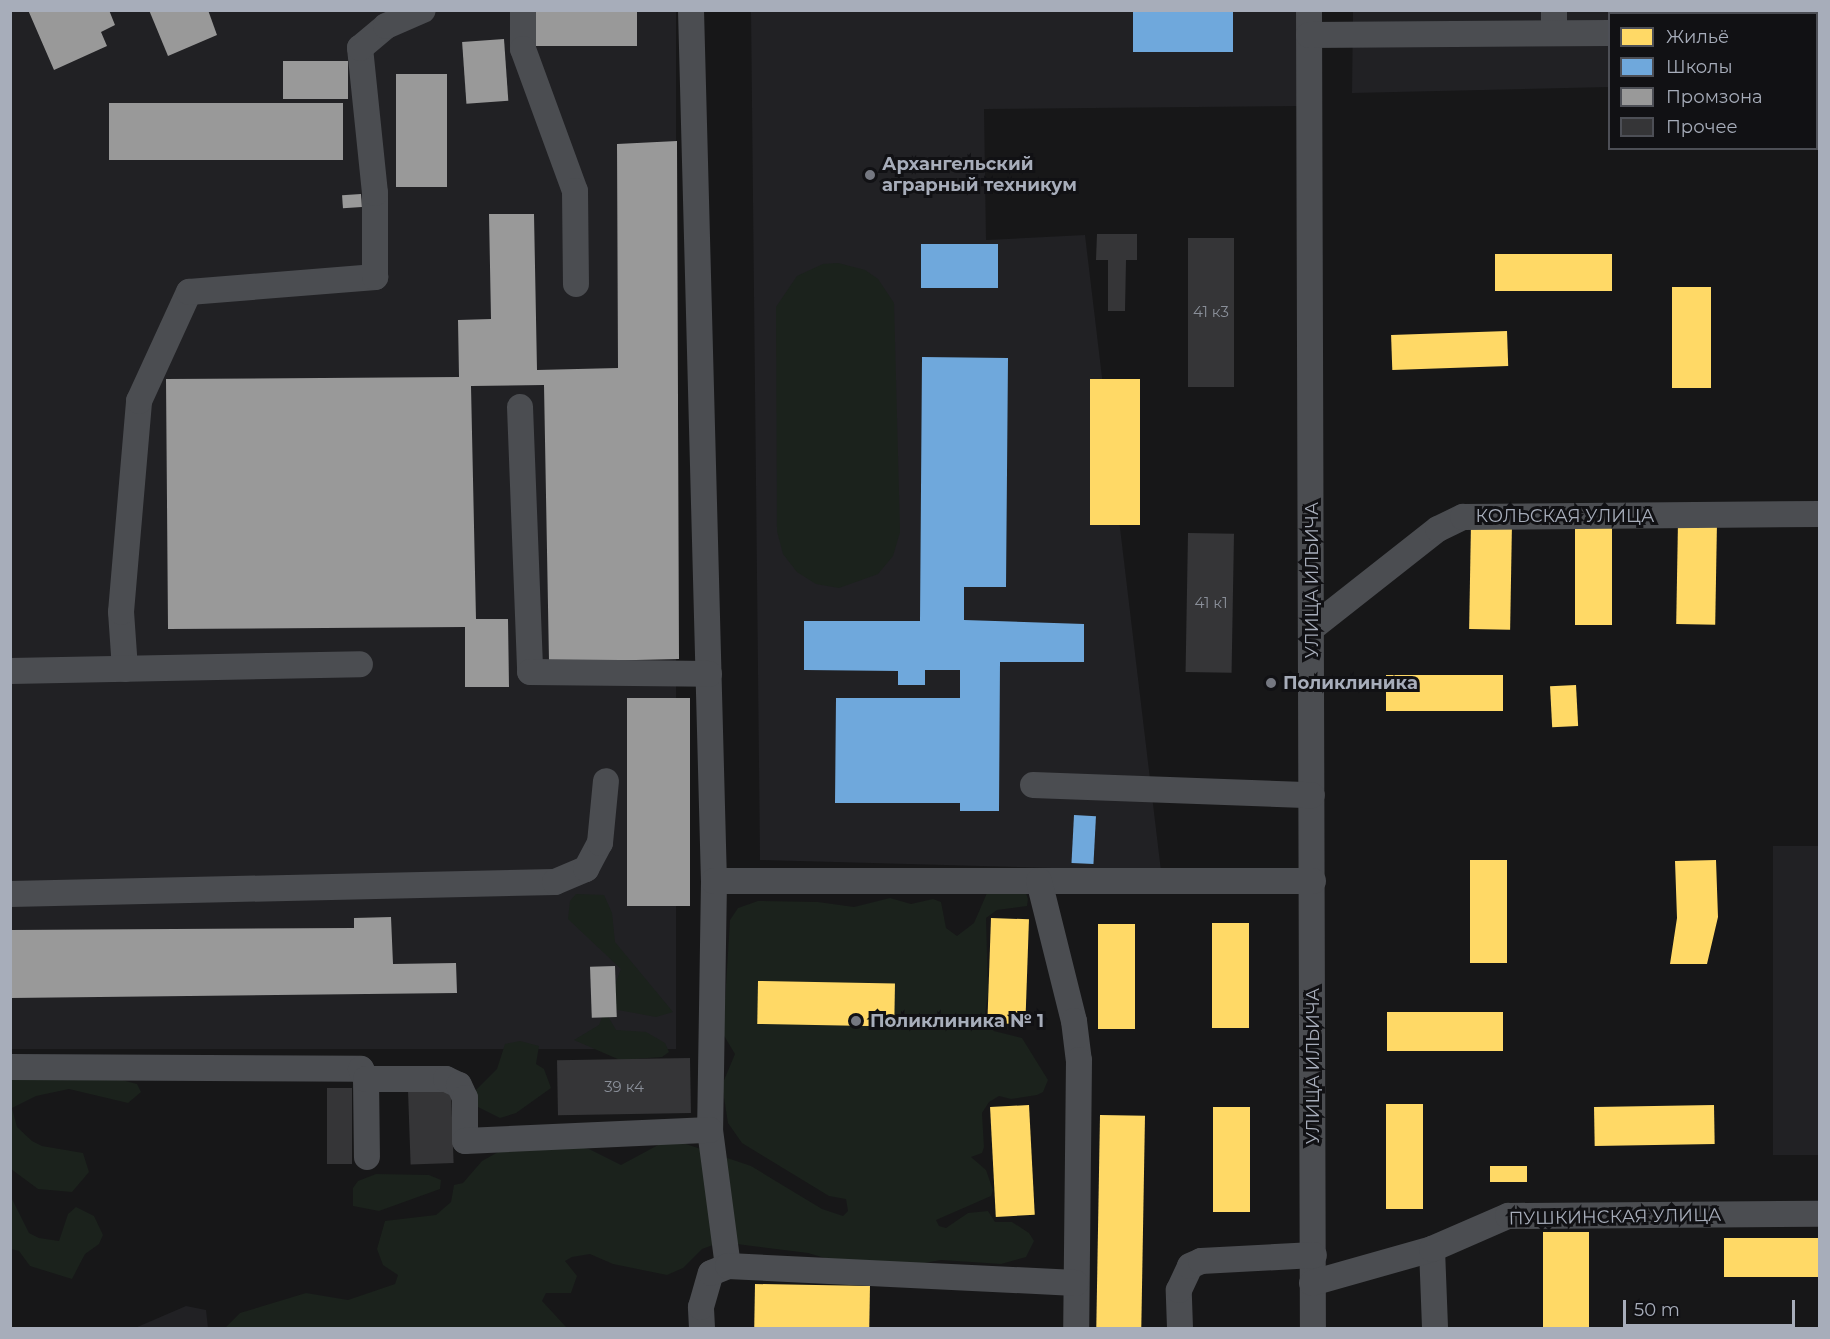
<!DOCTYPE html>
<html>
<head>
<meta charset="utf-8">
<style>
  body { margin:0 }
  #map { position:relative; width:1830px; height:1339px; overflow:hidden; background:#171718; font-family:Montserrat,sans-serif }
  div>[style] { position:absolute }
  .built>* { inset:0; background:#212124; transform-origin:0 0 }
  .green>* { inset:0; background:#1b221c }
  .homes>* { inset:0; background:#ffd966; transform-origin:0 0 }
  .schools>* { inset:0; background:#6fa8dc; transform-origin:0 0 }
  .industry>* { inset:0; background:#999; transform-origin:0 0 }
  .building>* { inset:0; background:#353537; transform-origin:0 0 }
  .minor>* { height:26px; margin:-13px; padding:0 13px; transform-origin:13px; border-radius:13px; background:#4b4d51 }
  .dots>* { width:16px; height:16px; translate:-50% -50%; box-sizing:border-box; border:3px solid #111114; border-radius:50% }
  span { translate:-50% -50%; white-space:nowrap; text-align:center; line-height:1.15; -webkit-text-stroke:6px #111114; paint-order:stroke }
  .number-label { font-size:15px; color:#8a8f99 }
  .number-label span { -webkit-text-stroke-width:0 }
  .poi-label { font-size:18px; color:#a7adba; font-weight:700 }
  .left { translate:0 -50%; text-align:left }
  .street-label { font-size:18px; color:#a7adba }
  .frame { position:absolute; inset:0; border:12px solid #a7adba; pointer-events:none }
  .legend { position:absolute; left:1608px; top:12px; width:210px; height:138px; box-sizing:border-box; background:#111114; border:2px solid #4d4f56; margin:0; padding:8px 10px; list-style:none; font-size:18px; color:#a7adba }
  .legend li { display:flex; align-items:center; gap:12px; height:30px }
  .legend b { width:30px; border:2px solid #4d4f56 }
  .scale { position:absolute; left:1623px; top:1300px; width:172px; height:27px; box-sizing:border-box; border:3px solid #a7adba; border-top:0; padding-left:8px; font-size:18px; line-height:21px; white-space:nowrap; color:#a7adba; -webkit-text-stroke:4px #111114; paint-order:stroke }
</style>
</head>
<body>
<div id="map">
  <div class="built">
    <i style="left:10px;top:11px;width:666px;height:1038px"></i>
    <i style="clip-path:polygon(751px 11px,1300px 11px,1300px 106px,984px 109px,986px 240px,1085px 235px,1161px 871px,760px 860px)"></i>
    <i style="clip-path:polygon(1353px 11px,1819px 11px,1819px 82px,1816px 14px,1610px 14px,1609px 87px,1352px 93px)"></i>
    <i style="left:1773px;top:846px;width:46px;height:309px"></i>
    <i style="clip-path:polygon(186px 1306px,206px 1310px,208px 1328px,135px 1328px)"></i>
  </div>
  <div class="green">
    <i style="clip-path:polygon(838px 263px,865px 270px,878px 279px,894px 303px,900px 532px,893px 556px,878px 574px,839px 588px,816px 584px,797px 572px,783px 554px,777px 531px,776px 307px,797px 276px,823px 264px)"></i>
    <i style="clip-path:polygon(987px 893px,1026px 893px,1028px 899px,1027px 906px,997px 910px,986px 918px,988px 993px,984px 1021px,994px 1031px,1022px 1038px,1048px 1080px,1043px 1092px,1037px 1095px,1011px 1099px,999px 1096px,989px 1102px,982px 1113px,984px 1147px,982px 1153px,971px 1157px,986px 1170px,993px 1190px,991px 1196px,936px 1220px,939px 1226px,946px 1228px,968px 1213px,988px 1211px,995px 1222px,1012px 1222px,1029px 1233px,1034px 1241px,1026px 1257px,1001px 1264px,941px 1260px,919px 1264px,842px 1263px,808px 1253px,721px 1242px,702px 1249px,683px 1268px,667px 1275px,613px 1264px,590px 1254px,572px 1257px,565px 1261px,577px 1276px,571px 1293px,546px 1293px,542px 1301px,567px 1328px,225px 1328px,240px 1313px,306px 1293px,348px 1300px,395px 1284px,398px 1275px,383px 1265px,377px 1249px,385px 1221px,436px 1215px,451px 1202px,454px 1185px,463px 1183px,482px 1161px,500px 1151px,568px 1145px,589px 1149px,621px 1165px,660px 1144px,683px 1143px,751px 1166px,822px 1209px,843px 1216px,848px 1211px,846px 1199px,829px 1196px,742px 1143px,728px 1123px,722px 1085px,735px 1054px,723px 1034px,730px 920px,738px 908px,758px 901px,818px 902px,854px 907px,890px 898px,911px 904px,933px 899px,941px 902px,946px 928px,957px 936px,974px 923px)"></i>
    <i style="clip-path:polygon(576px 894px,604px 895px,612px 913px,615px 942px,673px 1012px,656px 1017px,613px 1009px,606px 1013px,616px 1030px,646px 1032px,665px 1043px,669px 1052px,662px 1057px,620px 1060px,574px 1040px,599px 1025px,621px 969px,568px 919px,570px 901px)"></i>
    <i style="clip-path:polygon(520px 1041px,539px 1046px,536px 1064px,544px 1069px,551px 1088px,516px 1113px,500px 1118px,478px 1107px,476px 1090px,497px 1069px,505px 1044px)"></i>
    <i style="clip-path:polygon(11px 1073px,107px 1076px,137px 1084px,141px 1092px,128px 1103px,69px 1089px,36px 1096px,12px 1108px,17px 1127px,32px 1141px,42px 1146px,83px 1153px,89px 1172px,72px 1192px,38px 1189px,11px 1169px)"></i>
    <i style="clip-path:polygon(376px 1174px,429px 1175px,441px 1180px,440px 1189px,379px 1211px,353px 1206px,353px 1188px,358px 1181px)"></i>
    <i style="clip-path:polygon(11px 1197px,29px 1233px,39px 1238px,59px 1241px,68px 1214px,76px 1207px,94px 1216px,103px 1235px,99px 1244px,85px 1254px,72px 1279px,30px 1266px,19px 1251px,11px 1249px)"></i>
  </div>
  <div class="homes">
    <i style="left:1612px;top:254px;width:37px;height:117px;rotate:90deg"></i>
    <i style="left:1672px;top:287px;width:39px;height:101px"></i>
    <i style="left:1507px;top:331px;width:35px;height:116px;rotate:88deg"></i>
    <i style="left:1090px;top:379px;width:50px;height:146px"></i>
    <i style="left:1678px;top:521px;width:39px;height:103px;rotate:1deg"></i>
    <i style="left:1471px;top:522px;width:41px;height:107px;rotate:1deg"></i>
    <i style="left:1575px;top:522px;width:37px;height:103px"></i>
    <i style="left:1386px;top:675px;width:117px;height:36px"></i>
    <i style="left:1576px;top:685px;width:41px;height:26px;rotate:87deg"></i>
    <i style="left:1470px;top:860px;width:37px;height:103px"></i>
    <i style="clip-path:polygon(1716px 860px,1718px 917px,1707px 964px,1670px 964px,1677px 918px,1675px 861px)"></i>
    <i style="left:991px;top:918px;width:38px;height:105px;rotate:2deg"></i>
    <i style="left:1212px;top:923px;width:37px;height:105px"></i>
    <i style="left:1098px;top:924px;width:37px;height:105px"></i>
    <i style="left:758px;top:981px;width:137px;height:43px;rotate:1deg"></i>
    <i style="left:1387px;top:1012px;width:116px;height:39px"></i>
    <i style="left:1386px;top:1104px;width:37px;height:105px"></i>
    <i style="left:1029px;top:1105px;width:110px;height:39px;rotate:87deg"></i>
    <i style="left:1714px;top:1105px;width:39px;height:120px;rotate:89deg"></i>
    <i style="left:1213px;top:1107px;width:37px;height:105px"></i>
    <i style="left:1100px;top:1115px;width:45px;height:213px;rotate:1deg"></i>
    <i style="left:1490px;top:1166px;width:37px;height:16px"></i>
    <i style="left:1543px;top:1232px;width:46px;height:96px"></i>
    <i style="left:1724px;top:1238px;width:96px;height:39px"></i>
    <i style="left:755px;top:1284px;width:115px;height:43px;rotate:1deg"></i>
  </div>
  <div class="schools">
    <i style="left:1133px;top:10px;width:100px;height:42px"></i>
    <i style="left:921px;top:244px;width:77px;height:44px"></i>
    <i style="clip-path:polygon(922px 357px,1008px 358px,1006px 587px,964px 587px,964px 620px,1084px 624px,1084px 662px,1000px 662px,999px 811px,960px 811px,960px 803px,835px 803px,836px 698px,960px 698px,960px 670px,925px 670px,925px 685px,898px 685px,898px 671px,804px 670px,804px 621px,920px 621px)"></i>
    <i style="left:1074px;top:815px;width:22px;height:48px;rotate:3deg"></i>
  </div>
  <div class="industry">
    <i style="clip-path:polygon(28px 10px,109px 10px,115px 25px,101px 32px,107px 46px,54px 70px)"></i>
    <i style="clip-path:polygon(149px 10px,208px 10px,217px 35px,168px 56px)"></i>
    <i style="left:532px;top:10px;width:105px;height:36px"></i>
    <i style="left:504px;top:39px;width:62px;height:42px;rotate:86deg"></i>
    <i style="left:348px;top:61px;width:38px;height:65px;rotate:90deg"></i>
    <i style="left:447px;top:74px;width:113px;height:51px;rotate:90deg"></i>
    <i style="left:343px;top:103px;width:57px;height:234px;rotate:90deg"></i>
    <i style="clip-path:polygon(677px 141px,679px 659px,549px 662px,544px 385px,471px 386px,476px 619px,508px 619px,509px 687px,465px 687px,465px 627px,168px 629px,166px 379px,459px 377px,458px 320px,491px 319px,489px 214px,534px 214px,537px 370px,618px 368px,617px 144px)"></i>
    <i style="left:361px;top:194px;width:13px;height:19px;rotate:86deg"></i>
    <i style="left:690px;top:698px;width:208px;height:63px;rotate:90deg"></i>
    <i style="clip-path:polygon(391px 917px,393px 964px,456px 963px,457px 993px,10px 998px,10px 930px,354px 928px,354px 918px)"></i>
    <i style="left:615px;top:966px;width:51px;height:25px;rotate:88deg"></i>
  </div>
  <div class="building">
    <i style="clip-path:polygon(1097px 234px,1137px 234px,1137px 260px,1126px 260px,1125px 311px,1108px 311px,1108px 260px,1096px 260px)"></i>
    <i style="left:1188px;top:238px;width:46px;height:149px"></i>
    <i style="left:1188px;top:533px;width:46px;height:139px;rotate:1deg"></i>
    <i style="left:690px;top:1058px;width:55px;height:133px;rotate:89deg"></i>
    <i style="left:327px;top:1088px;width:25px;height:76px"></i>
    <i style="left:451px;top:1089px;width:74px;height:43px;rotate:88deg"></i>
  </div>
  <div class="minor">
    <i style="left:523px;top:10px;width:39px;rotate:90deg"></i>
    <i style="left:523px;top:49px;width:151px;rotate:69.9deg"></i>
    <i style="left:575px;top:191px;width:93px;rotate:89.4deg"></i>
    <i style="left:691px;top:10px;width:871px;rotate:88.49deg"></i>
    <i style="left:714px;top:881px;width:249px;rotate:90.9deg"></i>
    <i style="left:710px;top:1130px;width:137px;rotate:82.5deg"></i>
    <i style="left:1309px;top:10px;width:1318px;rotate:89.83deg"></i>
    <i style="left:1657px;top:14px;width:4px;rotate:-63deg"></i>
    <i style="left:1554px;top:32px;width:22px;rotate:-90deg"></i>
    <i style="left:1309px;top:35px;width:301px;rotate:-0.4deg"></i>
    <i style="left:520px;top:407px;width:265px;rotate:87.8deg"></i>
    <i style="left:530px;top:672px;width:179px;rotate:0.6deg"></i>
    <i style="left:1312px;top:628px;width:160px;rotate:-38.2deg"></i>
    <i style="left:1438px;top:529px;width:28px;rotate:-26deg"></i>
    <i style="left:1463px;top:517px;width:357px;rotate:-0.5deg"></i>
    <i style="left:125px;top:669px;width:57px;rotate:-94deg"></i>
    <i style="left:121px;top:612px;width:212px;rotate:-85.1deg"></i>
    <i style="left:139px;top:401px;width:120px;rotate:-65.4deg"></i>
    <i style="left:189px;top:292px;width:187px;rotate:-4.6deg"></i>
    <i style="left:375px;top:277px;width:84px;rotate:-90deg"></i>
    <i style="left:375px;top:193px;width:146px;rotate:-95.9deg"></i>
    <i style="left:360px;top:48px;width:34px;rotate:-40deg"></i>
    <i style="left:386px;top:26px;width:40px;rotate:-23.4deg"></i>
    <i style="left:10px;top:671px;width:350px;rotate:-1.1deg"></i>
    <i style="left:1033px;top:785px;width:279px;rotate:2.1deg"></i>
    <i style="left:714px;top:881px;width:599px"></i>
    <i style="left:1039px;top:881px;width:144px;rotate:76deg"></i>
    <i style="left:1074px;top:1021px;width:39px;rotate:83deg"></i>
    <i style="left:1079px;top:1060px;width:268px;rotate:90.6deg"></i>
    <i style="left:10px;top:894px;width:545px;rotate:-1.26deg"></i>
    <i style="left:555px;top:882px;width:34px;rotate:-23deg"></i>
    <i style="left:586px;top:869px;width:30px;rotate:-62deg"></i>
    <i style="left:600px;top:843px;width:62px;rotate:-84.5deg"></i>
    <i style="left:10px;top:1067px;width:351px;rotate:0.3deg"></i>
    <i style="left:361px;top:1069px;width:11px;rotate:63deg"></i>
    <i style="left:366px;top:1079px;width:78px;rotate:89.3deg"></i>
    <i style="left:366px;top:1079px;width:80px"></i>
    <i style="left:446px;top:1079px;width:14px;rotate:25deg"></i>
    <i style="left:459px;top:1085px;width:14px;rotate:65deg"></i>
    <i style="left:465px;top:1098px;width:43px;rotate:90deg"></i>
    <i style="left:465px;top:1141px;width:245px;rotate:-2.6deg"></i>
    <i style="left:1432px;top:1249px;width:79px;rotate:87.8deg"></i>
    <i style="left:1312px;top:1283px;width:125px;rotate:-15.8deg"></i>
    <i style="left:1432px;top:1249px;width:83px;rotate:-23.5deg"></i>
    <i style="left:1508px;top:1216px;width:312px;rotate:-0.4deg"></i>
    <i style="left:702px;top:1328px;width:21px;rotate:-93deg"></i>
    <i style="left:701px;top:1307px;width:35px;rotate:-74deg"></i>
    <i style="left:711px;top:1273px;width:18px;rotate:-22deg"></i>
    <i style="left:728px;top:1266px;width:348px;rotate:2.8deg"></i>
    <i style="left:1180px;top:1328px;width:38px;rotate:-92deg"></i>
    <i style="left:1179px;top:1290px;width:26px;rotate:-65deg"></i>
    <i style="left:1190px;top:1266px;width:12px;rotate:-24deg"></i>
    <i style="left:1201px;top:1261px;width:113px;rotate:-3deg"></i>
  </div>
  <div class="dots">
    <i style="left:870px;top:175px;background:#757881"></i>
    <i style="left:1271px;top:683px;background:#757881"></i>
    <i style="left:856px;top:1021px;background:#757881"></i>
  </div>
  <div class="number-label">
    <span style="left:1211px;top:312px">41 к3</span>
    <span style="left:1211px;top:603px">41 к1</span>
    <span style="left:624px;top:1087px">39 к4</span>
  </div>
  <div class="poi-label">
    <span class="left" style="left:882px;top:175px">Архангельский<br>аграрный техникум</span>
    <span class="left" style="left:1283px;top:683px">Поликлиника</span>
    <span class="left" style="left:870px;top:1021px">Поликлиника № 1</span>
  </div>
  <div class="street-label">
    <span style="left:1565px;top:516px">КОЛЬСКАЯ УЛИЦА</span>
    <span style="left:1312px;top:580px;rotate:-90deg">УЛИЦА ИЛЬИЧА</span>
    <span style="left:1313px;top:1066px;rotate:-90deg">УЛИЦА ИЛЬИЧА</span>
    <span style="left:1615px;top:1217px;rotate:-1deg">ПУШКИНСКАЯ УЛИЦА</span>
  </div>
  <div class="frame"></div>
  <ul class="legend">
  <li><b style="height:16px;background:#ffd966"></b>Жильё</li>
  <li><b style="height:16px;background:#6fa8dc"></b>Школы</li>
  <li><b style="height:16px;background:#999"></b>Промзона</li>
  <li><b style="height:16px;background:#353537"></b>Прочее</li>
  </ul>
  <div class="scale">50 m</div>
</div>
</body>
</html>
